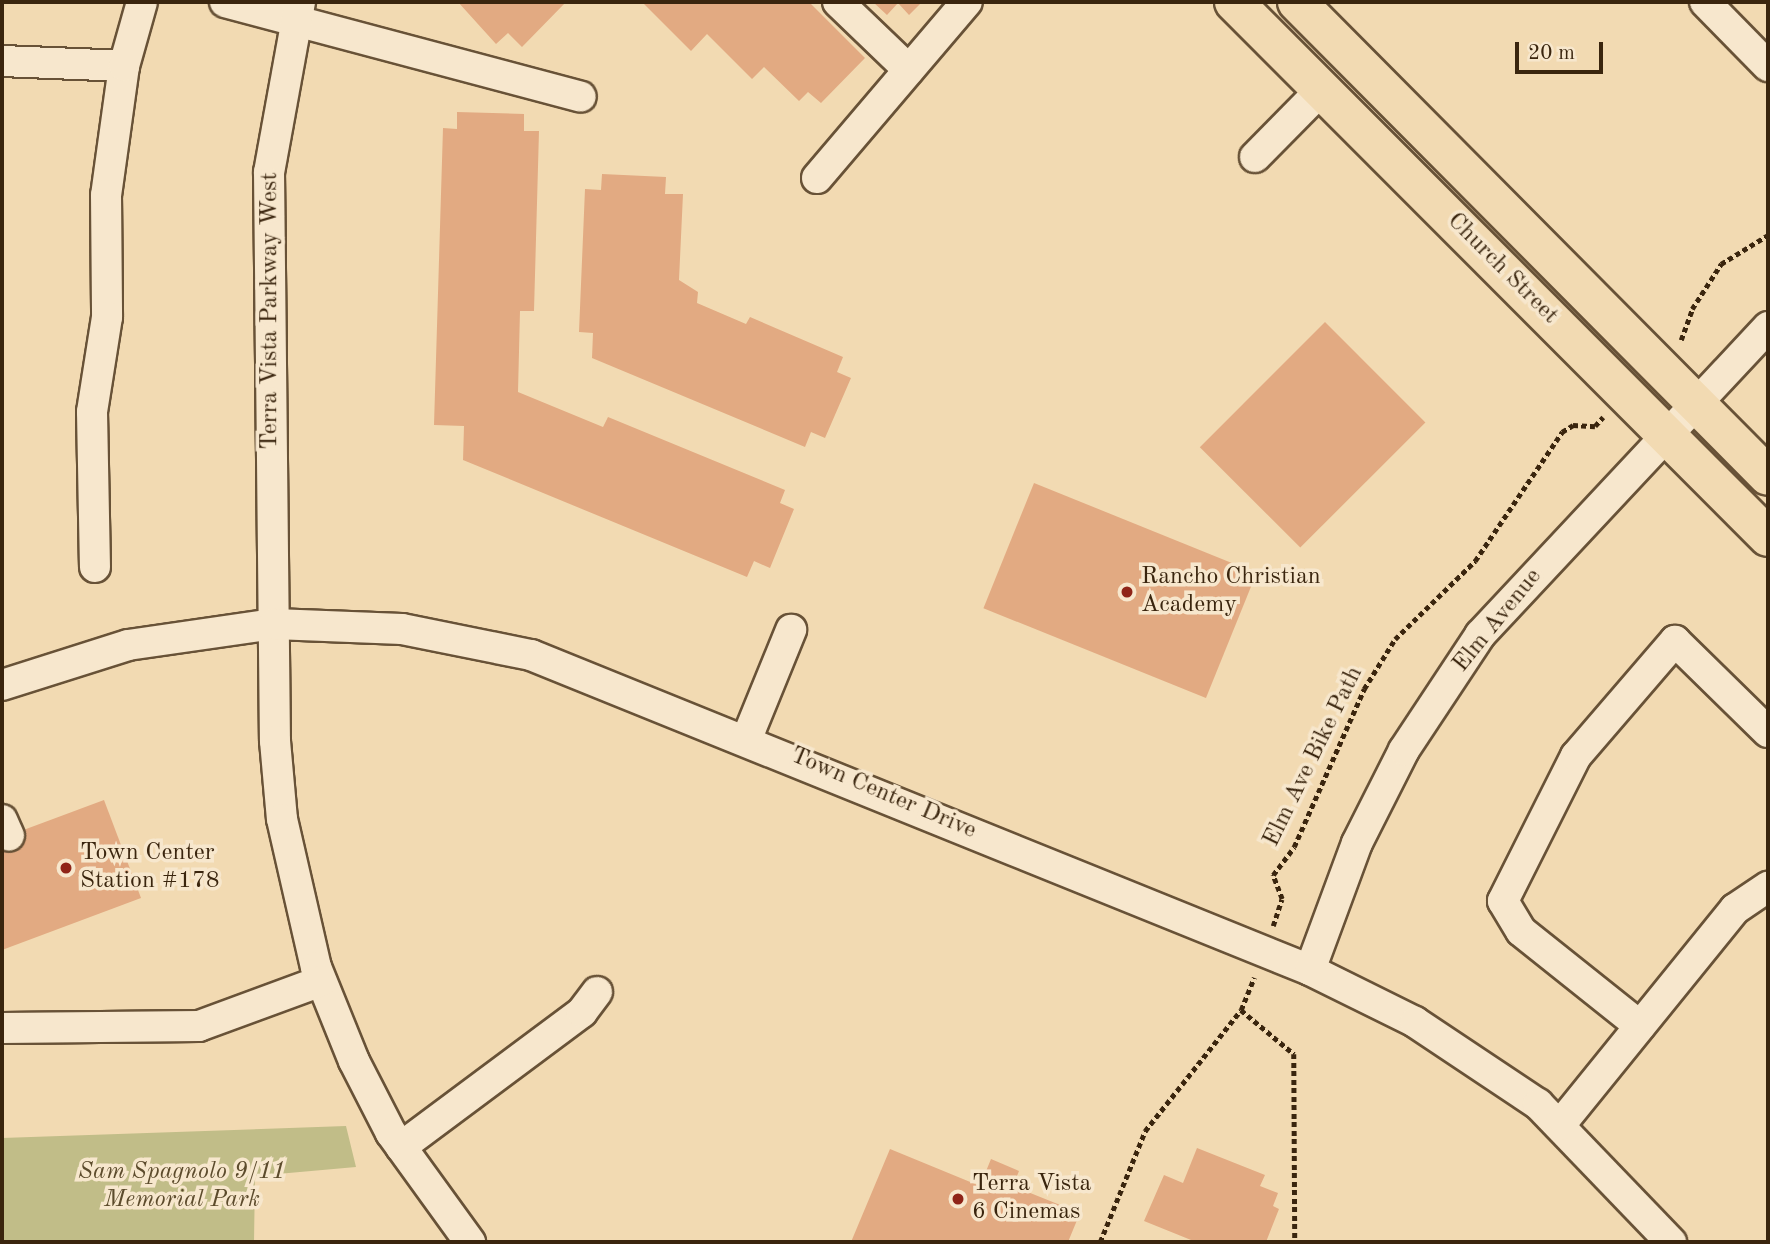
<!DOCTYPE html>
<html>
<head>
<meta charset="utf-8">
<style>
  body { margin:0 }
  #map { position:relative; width:1770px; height:1244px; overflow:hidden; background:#f2dab2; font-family:"Old Standard TT",serif }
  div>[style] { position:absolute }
  .green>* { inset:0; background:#c1bd88 }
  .building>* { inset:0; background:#e2aa82; transform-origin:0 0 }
  .path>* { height:4.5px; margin-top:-2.25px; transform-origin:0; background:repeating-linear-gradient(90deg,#3a250e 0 5px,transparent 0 8.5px) }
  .roads { filter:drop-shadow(2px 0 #685237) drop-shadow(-2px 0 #685237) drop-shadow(0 2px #685237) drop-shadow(0 -2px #685237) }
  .minor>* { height:30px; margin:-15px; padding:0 15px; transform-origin:15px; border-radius:15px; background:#f7e7cd }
  .major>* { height:38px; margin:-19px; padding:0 19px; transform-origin:19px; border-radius:19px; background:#f2dab2 }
  .dots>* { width:19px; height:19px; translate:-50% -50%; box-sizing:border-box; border:4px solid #f7e7cd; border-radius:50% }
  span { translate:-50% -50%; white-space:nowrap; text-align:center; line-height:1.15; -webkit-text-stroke:7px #f7e7cd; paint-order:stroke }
  .street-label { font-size:24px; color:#3a250e }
  .poi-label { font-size:24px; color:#3a250e }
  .left { translate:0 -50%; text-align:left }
  .park-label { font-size:24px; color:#5c4b2c; font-style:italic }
  .frame { position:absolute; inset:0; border:4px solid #3a250e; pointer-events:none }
  .scale { position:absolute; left:1515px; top:42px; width:88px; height:32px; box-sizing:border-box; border:4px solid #3a250e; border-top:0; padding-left:9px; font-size:21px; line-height:24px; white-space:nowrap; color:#3a250e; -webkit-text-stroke:5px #f7e7cd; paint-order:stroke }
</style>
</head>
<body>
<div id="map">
  <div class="green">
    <i style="clip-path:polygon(346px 1126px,356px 1167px,255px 1176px,254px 1242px,2px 1242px,2px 1138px)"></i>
  </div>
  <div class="building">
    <i style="clip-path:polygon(458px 2px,566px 2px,522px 47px,508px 33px,496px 44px)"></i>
    <i style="clip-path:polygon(642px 2px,809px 2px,865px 58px,821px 103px,808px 92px,799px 101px,764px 67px,752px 79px,707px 34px,691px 51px)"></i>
    <i style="clip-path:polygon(873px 2px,922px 2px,909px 15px,898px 3px,887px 15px)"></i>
    <i style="clip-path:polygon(457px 112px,524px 114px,524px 131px,539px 131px,534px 311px,520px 311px,518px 392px,603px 427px,608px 417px,785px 490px,780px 503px,794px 509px,770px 568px,754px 561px,747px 577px,463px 460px,464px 426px,434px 425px,443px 128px,457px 129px)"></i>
    <i style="clip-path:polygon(602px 174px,666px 177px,665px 194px,683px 194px,679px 280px,698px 292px,697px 303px,746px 324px,750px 317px,843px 357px,837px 372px,851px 378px,825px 438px,811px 432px,805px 447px,592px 358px,593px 333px,579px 332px,585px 189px,601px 190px)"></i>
    <i style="left:1325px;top:322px;width:142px;height:177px;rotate:45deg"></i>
    <i style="left:1034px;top:483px;width:240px;height:135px;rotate:22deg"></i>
    <i style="clip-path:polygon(104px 800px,141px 898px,2px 950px,2px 838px)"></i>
    <i style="clip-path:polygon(1197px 1148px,1265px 1175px,1260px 1186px,1278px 1193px,1273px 1206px,1279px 1209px,1266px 1242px,1196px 1242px,1144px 1221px,1164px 1175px,1183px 1183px)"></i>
    <i style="clip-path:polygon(890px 1149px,980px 1186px,991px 1159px,1019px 1171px,1013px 1186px,1080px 1213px,1068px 1242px,851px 1242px)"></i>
  </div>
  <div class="path">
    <i style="left:1681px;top:340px;width:33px;rotate:-70deg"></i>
    <i style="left:1692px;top:309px;width:54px;rotate:-57.2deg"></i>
    <i style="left:1721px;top:264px;width:55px;rotate:-31.7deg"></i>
    <i style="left:1273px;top:926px;width:28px;rotate:-72deg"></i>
    <i style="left:1282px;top:899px;width:26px;rotate:-111deg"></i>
    <i style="left:1273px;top:875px;width:35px;rotate:-53deg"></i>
    <i style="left:1294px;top:847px;width:173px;rotate:-66.1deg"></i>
    <i style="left:1364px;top:689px;width:59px;rotate:-58.2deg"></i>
    <i style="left:1395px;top:639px;width:112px;rotate:-44.3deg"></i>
    <i style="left:1475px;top:561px;width:156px;rotate:-56deg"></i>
    <i style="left:1562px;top:432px;width:13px;rotate:-32deg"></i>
    <i style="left:1573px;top:425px;width:22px;rotate:3deg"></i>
    <i style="left:1595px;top:426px;width:12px;rotate:-48deg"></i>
    <i style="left:1241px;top:1010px;width:69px;rotate:39.7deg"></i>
    <i style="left:1294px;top:1054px;width:188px;rotate:89.7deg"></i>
    <i style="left:1100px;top:1242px;width:120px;rotate:-67.9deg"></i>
    <i style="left:1145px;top:1131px;width:154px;rotate:-51.6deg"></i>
    <i style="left:1241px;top:1010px;width:35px;rotate:-68deg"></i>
  </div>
  <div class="roads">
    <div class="minor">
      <i style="left:225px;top:2px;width:368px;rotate:14.9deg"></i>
      <i style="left:300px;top:2px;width:173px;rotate:100.3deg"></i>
      <i style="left:269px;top:172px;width:569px;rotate:89.4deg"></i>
      <i style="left:275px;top:741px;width:78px;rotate:84.9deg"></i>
      <i style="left:282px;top:819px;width:152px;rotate:77.1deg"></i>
      <i style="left:316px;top:967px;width:101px;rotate:68deg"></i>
      <i style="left:354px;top:1061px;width:81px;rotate:62.8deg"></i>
      <i style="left:391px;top:1133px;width:135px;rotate:54.1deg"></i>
      <i style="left:838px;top:2px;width:98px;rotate:43.8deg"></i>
      <i style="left:1705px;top:2px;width:90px;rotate:45.5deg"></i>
      <i style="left:2px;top:61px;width:122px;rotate:2.3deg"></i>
      <i style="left:124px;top:66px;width:130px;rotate:97.9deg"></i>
      <i style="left:106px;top:195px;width:122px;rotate:89.5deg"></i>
      <i style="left:107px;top:317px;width:96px;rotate:99deg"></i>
      <i style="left:92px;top:412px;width:155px;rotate:88.9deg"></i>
      <i style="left:124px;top:66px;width:66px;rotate:-74.3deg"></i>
      <i style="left:1255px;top:157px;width:94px;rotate:-45.4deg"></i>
      <i style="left:817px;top:178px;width:231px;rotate:-49.6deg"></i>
      <i style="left:2px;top:685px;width:132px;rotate:-17.6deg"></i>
      <i style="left:128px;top:645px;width:148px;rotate:-8.2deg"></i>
      <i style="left:274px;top:624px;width:128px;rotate:2.2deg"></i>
      <i style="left:402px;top:629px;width:132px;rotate:11.4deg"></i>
      <i style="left:531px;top:655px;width:840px;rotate:22.02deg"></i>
      <i style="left:1310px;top:970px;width:117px;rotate:26.3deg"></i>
      <i style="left:1415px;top:1022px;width:148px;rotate:33.7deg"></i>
      <i style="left:1538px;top:1104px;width:192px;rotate:46.1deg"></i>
      <i style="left:747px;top:738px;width:117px;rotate:-67.8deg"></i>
      <i style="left:2px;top:820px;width:17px;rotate:66deg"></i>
      <i style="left:1310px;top:970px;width:135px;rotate:-69.7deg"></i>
      <i style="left:1357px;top:843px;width:104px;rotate:-63.2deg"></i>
      <i style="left:1404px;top:750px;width:138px;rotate:-56.5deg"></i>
      <i style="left:1480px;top:635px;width:422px;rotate:-46.9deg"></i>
      <i style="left:1640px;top:1026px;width:152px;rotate:-141.4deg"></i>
      <i style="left:1521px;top:931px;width:35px;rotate:-121deg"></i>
      <i style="left:1503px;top:901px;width:162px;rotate:-63.3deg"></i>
      <i style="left:1576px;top:756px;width:152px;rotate:-49.3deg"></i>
      <i style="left:1675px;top:641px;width:130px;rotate:44.4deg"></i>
      <i style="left:2px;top:1028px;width:197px;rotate:-0.6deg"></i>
      <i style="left:199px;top:1026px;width:130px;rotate:-20.2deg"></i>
      <i style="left:1560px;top:1125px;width:278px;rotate:-51deg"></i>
      <i style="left:1735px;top:909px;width:40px;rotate:-34deg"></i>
      <i style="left:401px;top:1147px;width:226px;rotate:-36.7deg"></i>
      <i style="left:582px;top:1012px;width:25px;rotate:-53deg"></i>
    </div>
    <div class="major">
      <i style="left:1234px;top:2px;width:756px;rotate:45.05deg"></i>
      <i style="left:1297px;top:2px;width:668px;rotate:45.18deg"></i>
    </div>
  </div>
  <div class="dots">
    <i style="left:1127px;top:592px;background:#8f2418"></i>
    <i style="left:66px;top:868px;background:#8f2418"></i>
    <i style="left:958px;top:1199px;background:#8f2418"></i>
  </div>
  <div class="street-label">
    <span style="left:1502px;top:269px;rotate:45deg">Church Street</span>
    <span style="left:271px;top:311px;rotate:-90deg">Terra Vista Parkway West</span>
    <span style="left:1498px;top:621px;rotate:-51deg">Elm Avenue</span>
    <span style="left:1314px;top:757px;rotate:-64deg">Elm Ave Bike Path</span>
    <span style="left:883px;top:794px;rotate:23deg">Town Center Drive</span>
  </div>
  <div class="poi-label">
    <span class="left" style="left:1141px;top:592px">Rancho Christian<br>Academy</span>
    <span class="left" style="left:80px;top:868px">Town Center<br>Station #178</span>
    <span class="left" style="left:972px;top:1199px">Terra Vista<br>6 Cinemas</span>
  </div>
  <div class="park-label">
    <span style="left:182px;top:1187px">Sam Spagnolo 9/11<br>Memorial Park</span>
  </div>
  <div class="frame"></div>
  <div class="scale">20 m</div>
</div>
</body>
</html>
